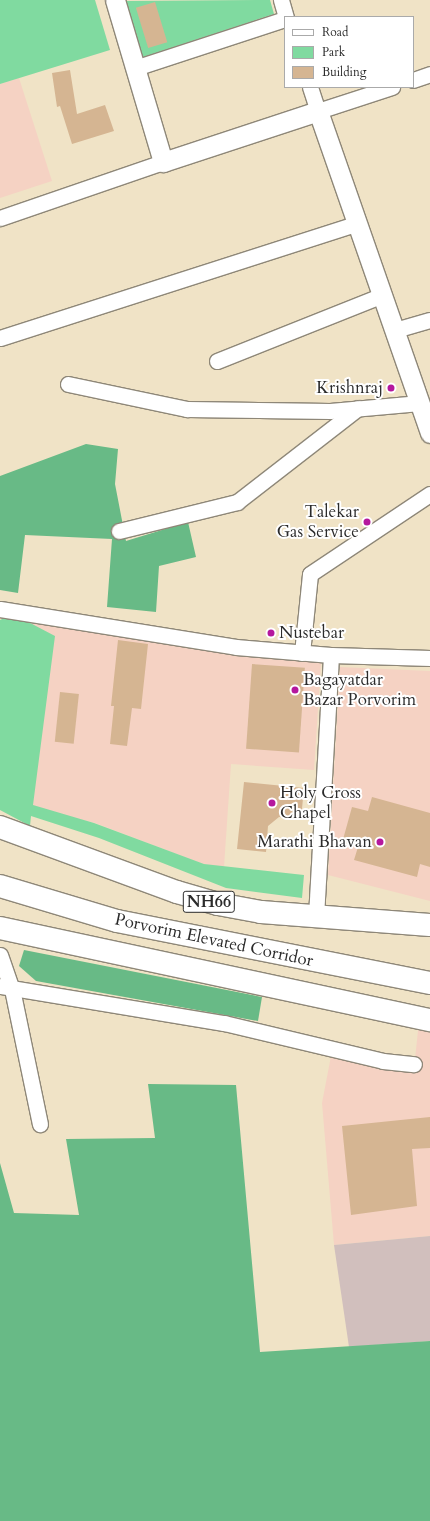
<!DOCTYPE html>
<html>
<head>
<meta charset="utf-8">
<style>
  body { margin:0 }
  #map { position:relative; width:430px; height:1521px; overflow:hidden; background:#f0e3c6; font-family:Cardo,serif }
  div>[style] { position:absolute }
  .built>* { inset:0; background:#f5d2c3 }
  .industrial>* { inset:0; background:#d1bfbd }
  .green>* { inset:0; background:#80daa0 }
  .forest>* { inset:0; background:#68ba86 }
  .building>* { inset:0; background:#d5b592; transform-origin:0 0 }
  .roads { filter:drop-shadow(1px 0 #8e8778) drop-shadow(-1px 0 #8e8778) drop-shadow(0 1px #8e8778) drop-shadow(0 -1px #8e8778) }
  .minor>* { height:15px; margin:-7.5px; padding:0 7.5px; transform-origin:7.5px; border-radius:7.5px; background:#fff }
  .tertiary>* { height:19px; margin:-9.5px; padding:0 9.5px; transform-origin:9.5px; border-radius:9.5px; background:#fff }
  .primary>* { height:22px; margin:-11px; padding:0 11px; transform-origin:11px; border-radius:11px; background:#fff }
  .trunk>* { height:22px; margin:-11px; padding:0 11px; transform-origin:11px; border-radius:11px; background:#fff }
  .dots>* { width:11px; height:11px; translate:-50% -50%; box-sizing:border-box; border:2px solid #fff; border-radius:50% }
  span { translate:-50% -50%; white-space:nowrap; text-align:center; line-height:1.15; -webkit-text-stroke:4px #fff; paint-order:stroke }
  .shield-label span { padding:1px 3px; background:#fff; border:1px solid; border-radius:3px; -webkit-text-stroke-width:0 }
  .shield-label { font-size:16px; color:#2b2b2b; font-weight:700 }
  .poi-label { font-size:17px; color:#2b2b2b }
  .right { translate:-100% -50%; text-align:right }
  .left { translate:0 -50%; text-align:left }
  .street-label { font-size:17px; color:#2b2b2b }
  .legend { position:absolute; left:284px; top:16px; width:130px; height:72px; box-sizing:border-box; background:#fff; border:1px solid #aaa; margin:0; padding:5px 7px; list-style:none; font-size:12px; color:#2b2b2b }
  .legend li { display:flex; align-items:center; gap:8px; height:20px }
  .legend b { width:20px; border:1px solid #aaa }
</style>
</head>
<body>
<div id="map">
  <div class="built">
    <i style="clip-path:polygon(19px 78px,52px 181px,0 198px,0 84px)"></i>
    <i style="clip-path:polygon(31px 619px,238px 654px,321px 663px,314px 770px,231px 764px,224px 867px,203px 864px,95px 823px,14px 804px)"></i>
    <i style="clip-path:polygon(340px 667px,430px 671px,430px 901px,328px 875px)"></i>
    <i style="clip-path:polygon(419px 1021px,430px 1025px,430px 1236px,334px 1245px,322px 1103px,331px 1056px,414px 1069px)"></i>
  </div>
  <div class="industrial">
    <i style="clip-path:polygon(430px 1236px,430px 1341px,349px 1347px,334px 1245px)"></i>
  </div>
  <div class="green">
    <i style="clip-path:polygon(0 0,95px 0,110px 50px,0 84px)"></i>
    <i style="clip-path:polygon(270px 0,274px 14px,143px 57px,125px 1px)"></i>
    <i style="clip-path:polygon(13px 614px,55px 636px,33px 805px,94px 823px,204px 864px,304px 875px,302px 898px,226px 888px,99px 838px,31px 816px,30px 826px,0 810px,0 620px)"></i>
  </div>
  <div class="forest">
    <i style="clip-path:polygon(86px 444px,118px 449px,115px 484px,126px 541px,188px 522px,196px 557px,159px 566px,156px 612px,107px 607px,112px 539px,25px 535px,18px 593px,0 590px,0 476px)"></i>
    <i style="clip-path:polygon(24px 950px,262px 997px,258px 1021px,36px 981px,19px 966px)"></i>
    <i style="clip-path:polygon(148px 1084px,236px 1085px,260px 1352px,430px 1341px,430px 1521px,0 1521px,0 1163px,14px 1213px,79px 1215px,66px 1139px,155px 1138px)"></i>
  </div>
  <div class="building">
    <i style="left:155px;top:2px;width:42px;height:20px;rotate:73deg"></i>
    <i style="clip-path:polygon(70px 70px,77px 114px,105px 105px,114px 131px,72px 144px,60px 106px,57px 107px,52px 73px)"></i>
    <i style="clip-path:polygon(118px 640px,148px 644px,141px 709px,132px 708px,127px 746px,110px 744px,114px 706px,111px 706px)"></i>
    <i style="left:252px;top:664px;width:53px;height:85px;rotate:4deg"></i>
    <i style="left:60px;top:692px;width:19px;height:50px;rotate:6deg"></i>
    <i style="clip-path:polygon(244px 782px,304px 788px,301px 819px,279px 817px,268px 826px,266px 852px,237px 849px)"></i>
    <i style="clip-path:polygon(372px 797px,430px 813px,430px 867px,420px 864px,417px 877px,354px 860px,358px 847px,342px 843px,352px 807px,368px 811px)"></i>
    <i style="clip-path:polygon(430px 1117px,430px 1148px,412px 1149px,417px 1206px,351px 1215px,342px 1126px)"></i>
  </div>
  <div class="roads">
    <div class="minor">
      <i style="left:281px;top:0;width:18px;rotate:74deg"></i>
      <i style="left:135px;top:68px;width:158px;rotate:-18.1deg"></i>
      <i style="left:413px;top:80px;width:18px;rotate:-19deg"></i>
      <i style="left:310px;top:87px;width:25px;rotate:72deg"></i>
      <i style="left:318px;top:111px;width:78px;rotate:-18deg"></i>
      <i style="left:0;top:218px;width:172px;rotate:-19deg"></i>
      <i style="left:395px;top:330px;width:36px;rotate:-16deg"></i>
      <i style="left:0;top:338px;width:376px;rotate:-17.8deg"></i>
      <i style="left:217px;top:361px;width:179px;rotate:-21.7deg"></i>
      <i style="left:68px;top:384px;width:122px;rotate:11.9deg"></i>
      <i style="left:187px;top:409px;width:143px;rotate:0.8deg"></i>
      <i style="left:330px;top:411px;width:90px;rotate:-5.1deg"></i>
      <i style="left:119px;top:531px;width:122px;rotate:-13.8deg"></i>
      <i style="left:237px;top:502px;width:153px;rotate:-37.8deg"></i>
      <i style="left:0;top:609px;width:239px;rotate:9.1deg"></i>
      <i style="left:236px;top:647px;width:95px;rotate:4.8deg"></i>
      <i style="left:331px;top:655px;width:99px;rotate:1.7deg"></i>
      <i style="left:302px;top:653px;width:79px;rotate:-84.2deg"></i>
      <i style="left:310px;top:574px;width:144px;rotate:-33.7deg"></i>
      <i style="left:316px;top:916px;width:261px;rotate:-86.7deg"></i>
      <i style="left:0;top:955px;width:36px;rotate:71deg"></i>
      <i style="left:12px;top:989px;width:138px;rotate:78.3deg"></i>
      <i style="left:0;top:986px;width:227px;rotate:9.4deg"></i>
      <i style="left:224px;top:1023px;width:163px;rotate:13.4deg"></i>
      <i style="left:383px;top:1061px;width:31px;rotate:6deg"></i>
    </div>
    <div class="tertiary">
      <i style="left:115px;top:0;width:169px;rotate:73.5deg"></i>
      <i style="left:163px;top:162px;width:163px;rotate:-18.2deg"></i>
      <i style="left:318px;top:111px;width:341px;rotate:70.8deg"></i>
    </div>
    <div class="primary">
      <i style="left:0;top:827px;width:189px;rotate:20.2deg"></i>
      <i style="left:177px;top:892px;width:43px;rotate:16.3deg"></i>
      <i style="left:218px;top:904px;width:44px;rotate:10.5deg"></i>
      <i style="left:261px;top:912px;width:169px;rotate:4.4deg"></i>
    </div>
    <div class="trunk">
      <i style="left:0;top:886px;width:122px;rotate:16.7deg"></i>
      <i style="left:117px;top:921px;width:319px;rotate:11.2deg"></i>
      <i style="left:0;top:928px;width:440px;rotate:12.1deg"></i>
    </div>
  </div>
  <div class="dots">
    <i style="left:391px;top:388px;background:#b5179e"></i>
    <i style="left:367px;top:522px;background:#b5179e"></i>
    <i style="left:271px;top:633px;background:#b5179e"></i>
    <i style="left:295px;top:690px;background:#b5179e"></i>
    <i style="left:272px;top:803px;background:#b5179e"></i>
    <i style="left:380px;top:842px;background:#b5179e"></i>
  </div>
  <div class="shield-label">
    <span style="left:209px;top:902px">NH66</span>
  </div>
  <div class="poi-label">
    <span class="right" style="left:383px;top:388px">Krishnraj</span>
    <span class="right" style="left:359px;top:522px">Talekar<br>Gas Service</span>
    <span class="left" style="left:279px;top:633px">Nustebar</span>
    <span class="left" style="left:303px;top:690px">Bagayatdar<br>Bazar Porvorim</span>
    <span class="left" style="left:280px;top:803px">Holy Cross<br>Chapel</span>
    <span class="right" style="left:372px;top:842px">Marathi Bhavan</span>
  </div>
  <div class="street-label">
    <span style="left:214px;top:940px;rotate:12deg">Porvorim Elevated Corridor</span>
  </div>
  <ul class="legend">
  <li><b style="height:5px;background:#fff"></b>Road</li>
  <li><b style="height:11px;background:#80daa0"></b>Park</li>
  <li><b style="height:11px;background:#d5b592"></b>Building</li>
  </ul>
</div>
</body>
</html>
